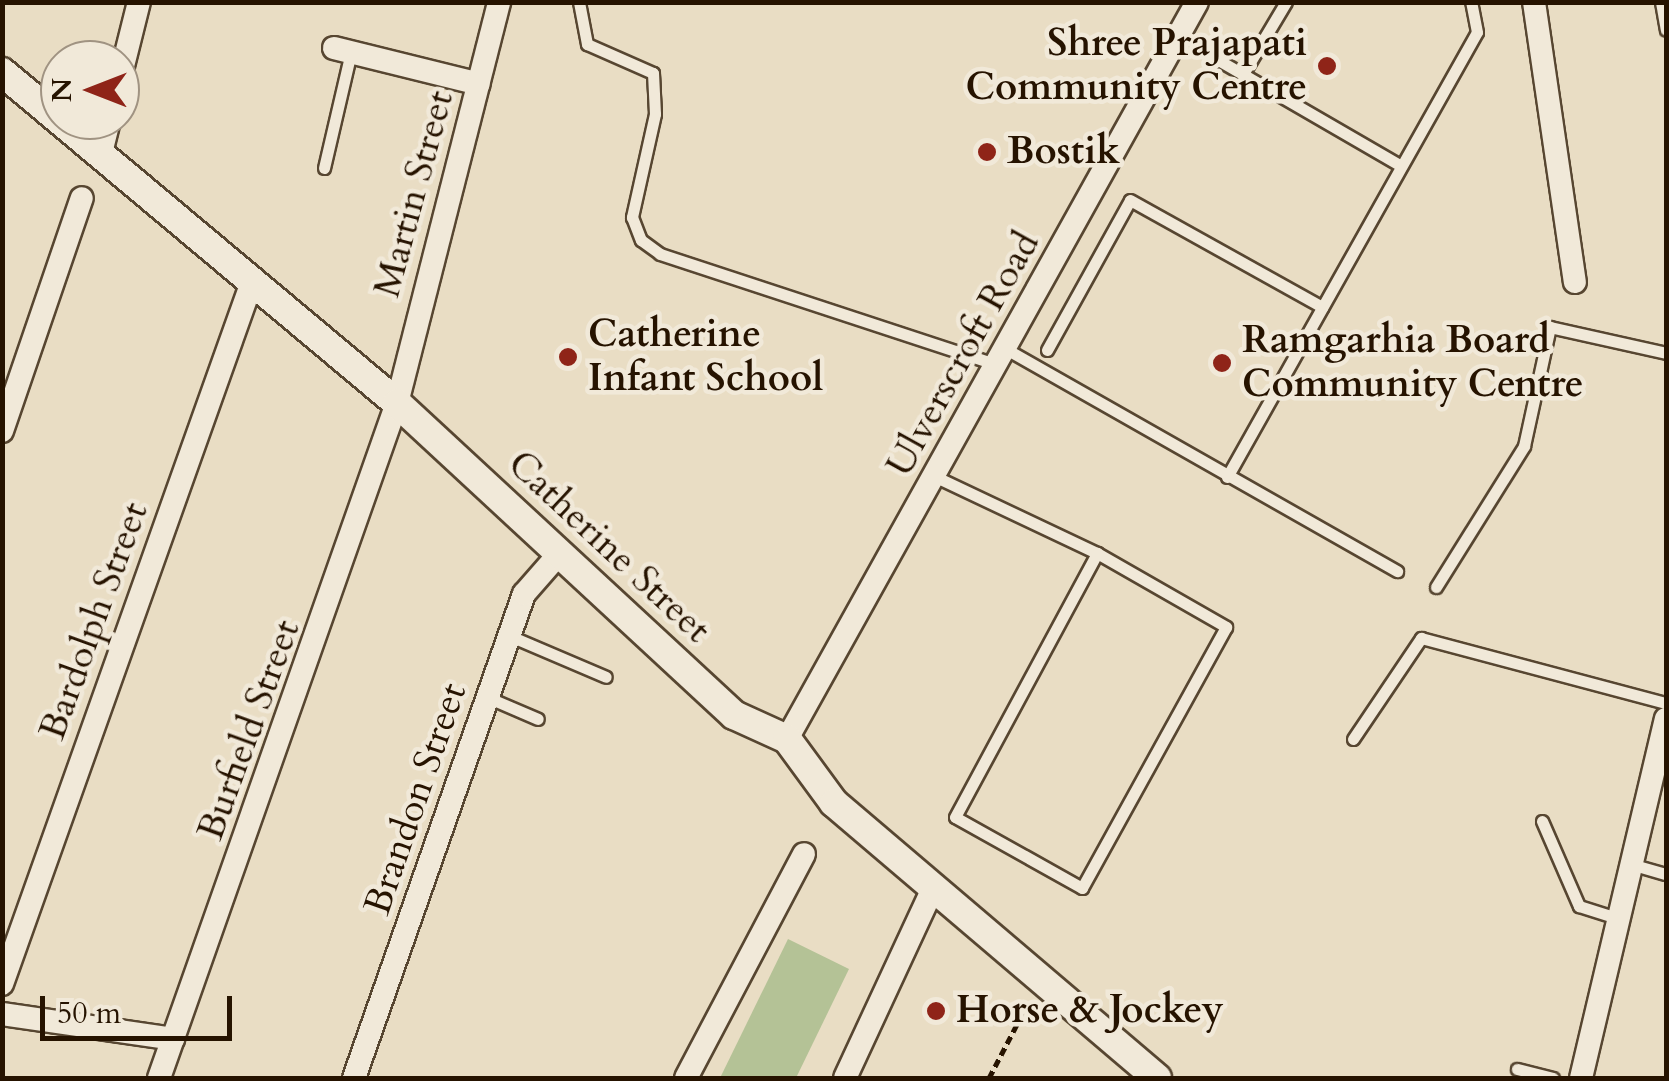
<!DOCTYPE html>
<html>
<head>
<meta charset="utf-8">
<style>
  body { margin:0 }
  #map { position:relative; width:1669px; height:1081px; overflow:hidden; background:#e9ddc4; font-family:Cardo,serif }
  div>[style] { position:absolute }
  .green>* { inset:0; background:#b4c296 }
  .path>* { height:5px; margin-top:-2.5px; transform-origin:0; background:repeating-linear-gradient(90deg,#261300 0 8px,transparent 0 13px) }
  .roads { filter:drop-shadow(2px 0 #574631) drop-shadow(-2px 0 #574631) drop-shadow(0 2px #574631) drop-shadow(0 -2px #574631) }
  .service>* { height:11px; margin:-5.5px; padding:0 5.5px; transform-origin:5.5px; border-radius:5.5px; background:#f1e9d9 }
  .minor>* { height:22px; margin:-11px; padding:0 11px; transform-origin:11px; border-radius:11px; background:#f1e9d9 }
  .tertiary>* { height:28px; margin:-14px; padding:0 14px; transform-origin:14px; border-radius:14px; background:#f1e9d9 }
  .dots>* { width:28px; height:28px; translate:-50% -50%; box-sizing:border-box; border:5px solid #f1e9d9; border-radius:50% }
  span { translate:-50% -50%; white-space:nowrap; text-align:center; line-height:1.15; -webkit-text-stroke:9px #f1e9d9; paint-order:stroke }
  .poi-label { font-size:38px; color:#261300; font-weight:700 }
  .right { translate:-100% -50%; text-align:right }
  .left { translate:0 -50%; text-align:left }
  .street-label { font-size:38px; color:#261300 }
  .frame { position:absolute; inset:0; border:5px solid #261300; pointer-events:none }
  .north { position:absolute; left:40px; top:40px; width:100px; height:100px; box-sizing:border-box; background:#f1e9d9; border:2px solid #a09382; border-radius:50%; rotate:270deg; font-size:28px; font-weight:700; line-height:40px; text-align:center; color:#261300 }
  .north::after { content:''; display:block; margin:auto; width:35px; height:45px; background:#8f2418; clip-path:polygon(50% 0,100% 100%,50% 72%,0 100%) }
  .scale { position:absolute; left:40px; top:996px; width:192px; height:45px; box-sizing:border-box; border:5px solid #261300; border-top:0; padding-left:12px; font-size:30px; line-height:35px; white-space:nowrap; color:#261300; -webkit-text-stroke:8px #f1e9d9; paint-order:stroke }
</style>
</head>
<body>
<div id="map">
  <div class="green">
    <i style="clip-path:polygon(788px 939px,849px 969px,796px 1078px,720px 1078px)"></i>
  </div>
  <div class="path">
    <i style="left:989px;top:1078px;width:87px;rotate:-62.5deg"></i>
  </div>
  <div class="roads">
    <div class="service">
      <i style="left:579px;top:2px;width:43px;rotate:79.2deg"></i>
      <i style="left:587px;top:44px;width:72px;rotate:23.7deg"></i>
      <i style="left:653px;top:73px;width:41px;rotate:87.2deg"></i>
      <i style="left:655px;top:114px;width:106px;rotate:102.6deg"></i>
      <i style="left:632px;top:217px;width:25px;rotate:69deg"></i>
      <i style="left:641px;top:240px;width:24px;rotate:36deg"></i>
      <i style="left:660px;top:254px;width:355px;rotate:18.2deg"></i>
      <i style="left:1661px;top:2px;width:28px;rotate:80deg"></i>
      <i style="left:1220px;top:61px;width:209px;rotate:30.1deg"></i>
      <i style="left:1243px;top:74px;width:84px;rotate:-59.2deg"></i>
      <i style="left:324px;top:168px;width:119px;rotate:-76.9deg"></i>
      <i style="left:1006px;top:349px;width:450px;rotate:29.6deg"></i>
      <i style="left:1047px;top:350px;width:171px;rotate:-61deg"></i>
      <i style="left:1130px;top:200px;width:220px;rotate:29.1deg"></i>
      <i style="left:934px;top:476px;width:180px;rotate:25.3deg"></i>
      <i style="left:1097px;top:553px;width:149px;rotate:29.8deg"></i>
      <i style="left:1226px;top:627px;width:298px;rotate:118.9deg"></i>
      <i style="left:1082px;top:888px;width:145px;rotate:-150.8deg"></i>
      <i style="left:955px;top:817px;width:300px;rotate:-61.7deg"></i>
      <i style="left:1227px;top:477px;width:510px;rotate:-60.67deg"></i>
      <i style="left:1477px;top:32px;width:31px;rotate:-101deg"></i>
      <i style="left:1436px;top:587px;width:166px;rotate:-58deg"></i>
      <i style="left:1524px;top:446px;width:122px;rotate:-77.7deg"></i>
      <i style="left:1550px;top:327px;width:119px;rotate:12.6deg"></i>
      <i style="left:510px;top:636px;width:104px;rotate:23.1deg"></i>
      <i style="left:489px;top:698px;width:53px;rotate:23.2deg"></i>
      <i style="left:1353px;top:739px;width:122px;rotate:-56deg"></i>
      <i style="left:1421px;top:638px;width:253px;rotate:14.9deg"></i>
      <i style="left:1542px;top:821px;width:93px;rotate:66.5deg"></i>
      <i style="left:1579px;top:906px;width:43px;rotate:17.6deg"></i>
      <i style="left:1634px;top:865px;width:33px;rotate:16deg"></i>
      <i style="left:1517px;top:1069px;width:37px;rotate:14deg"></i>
    </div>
    <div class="minor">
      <i style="left:1534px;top:2px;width:283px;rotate:81.7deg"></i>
      <i style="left:334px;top:48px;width:149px;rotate:13.9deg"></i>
      <i style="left:120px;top:78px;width:78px;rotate:-76deg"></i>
      <i style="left:100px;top:157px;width:38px;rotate:-76deg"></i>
      <i style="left:2px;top:431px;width:246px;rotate:-71.1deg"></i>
      <i style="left:787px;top:739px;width:843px;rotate:-60.91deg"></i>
      <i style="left:2px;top:984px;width:745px;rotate:-70.4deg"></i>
      <i style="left:2px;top:1014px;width:173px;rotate:8.3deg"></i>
      <i style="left:159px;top:1078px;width:716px;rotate:-70.58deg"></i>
      <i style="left:397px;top:403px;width:414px;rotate:-75.7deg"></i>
      <i style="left:354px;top:1078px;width:513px;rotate:-70.65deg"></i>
      <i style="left:524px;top:594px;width:53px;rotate:-48.8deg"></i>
      <i style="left:686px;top:1078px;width:253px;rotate:-62.2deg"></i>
      <i style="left:845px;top:1078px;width:206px;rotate:-65.1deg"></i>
      <i style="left:1581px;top:1078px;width:369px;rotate:-76.7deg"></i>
    </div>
    <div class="tertiary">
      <i style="left:2px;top:72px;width:515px;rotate:39.96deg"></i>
      <i style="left:397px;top:403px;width:459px;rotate:42.8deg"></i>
      <i style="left:734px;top:715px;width:58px;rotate:24.4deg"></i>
      <i style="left:787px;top:739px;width:79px;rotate:53.7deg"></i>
      <i style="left:834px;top:803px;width:424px;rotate:40.4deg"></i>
    </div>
  </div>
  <div class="dots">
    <i style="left:1327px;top:66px;background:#8f2418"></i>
    <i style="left:987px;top:152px;background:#8f2418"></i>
    <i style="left:568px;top:357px;background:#8f2418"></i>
    <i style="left:1222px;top:363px;background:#8f2418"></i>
    <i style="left:936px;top:1011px;background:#8f2418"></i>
  </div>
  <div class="poi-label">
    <span class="right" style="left:1307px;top:66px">Shree Prajapati<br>Community Centre</span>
    <span class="left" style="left:1007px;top:152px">Bostik</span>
    <span class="left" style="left:588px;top:357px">Catherine<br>Infant School</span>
    <span class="left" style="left:1242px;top:363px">Ramgarhia Board<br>Community Centre</span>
    <span class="left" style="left:956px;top:1011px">Horse &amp; Jockey</span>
  </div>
  <div class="street-label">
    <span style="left:414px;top:194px;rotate:-75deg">Martin Street</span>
    <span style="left:963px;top:354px;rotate:-61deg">Ulverscroft Road</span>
    <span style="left:609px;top:547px;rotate:43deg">Catherine Street</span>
    <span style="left:94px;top:621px;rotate:-70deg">Bardolph Street</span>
    <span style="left:249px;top:730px;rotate:-70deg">Burfield Street</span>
    <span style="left:416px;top:799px;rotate:-71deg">Brandon Street</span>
  </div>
  <div class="frame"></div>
  <div class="north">N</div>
  <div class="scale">50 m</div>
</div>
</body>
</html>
